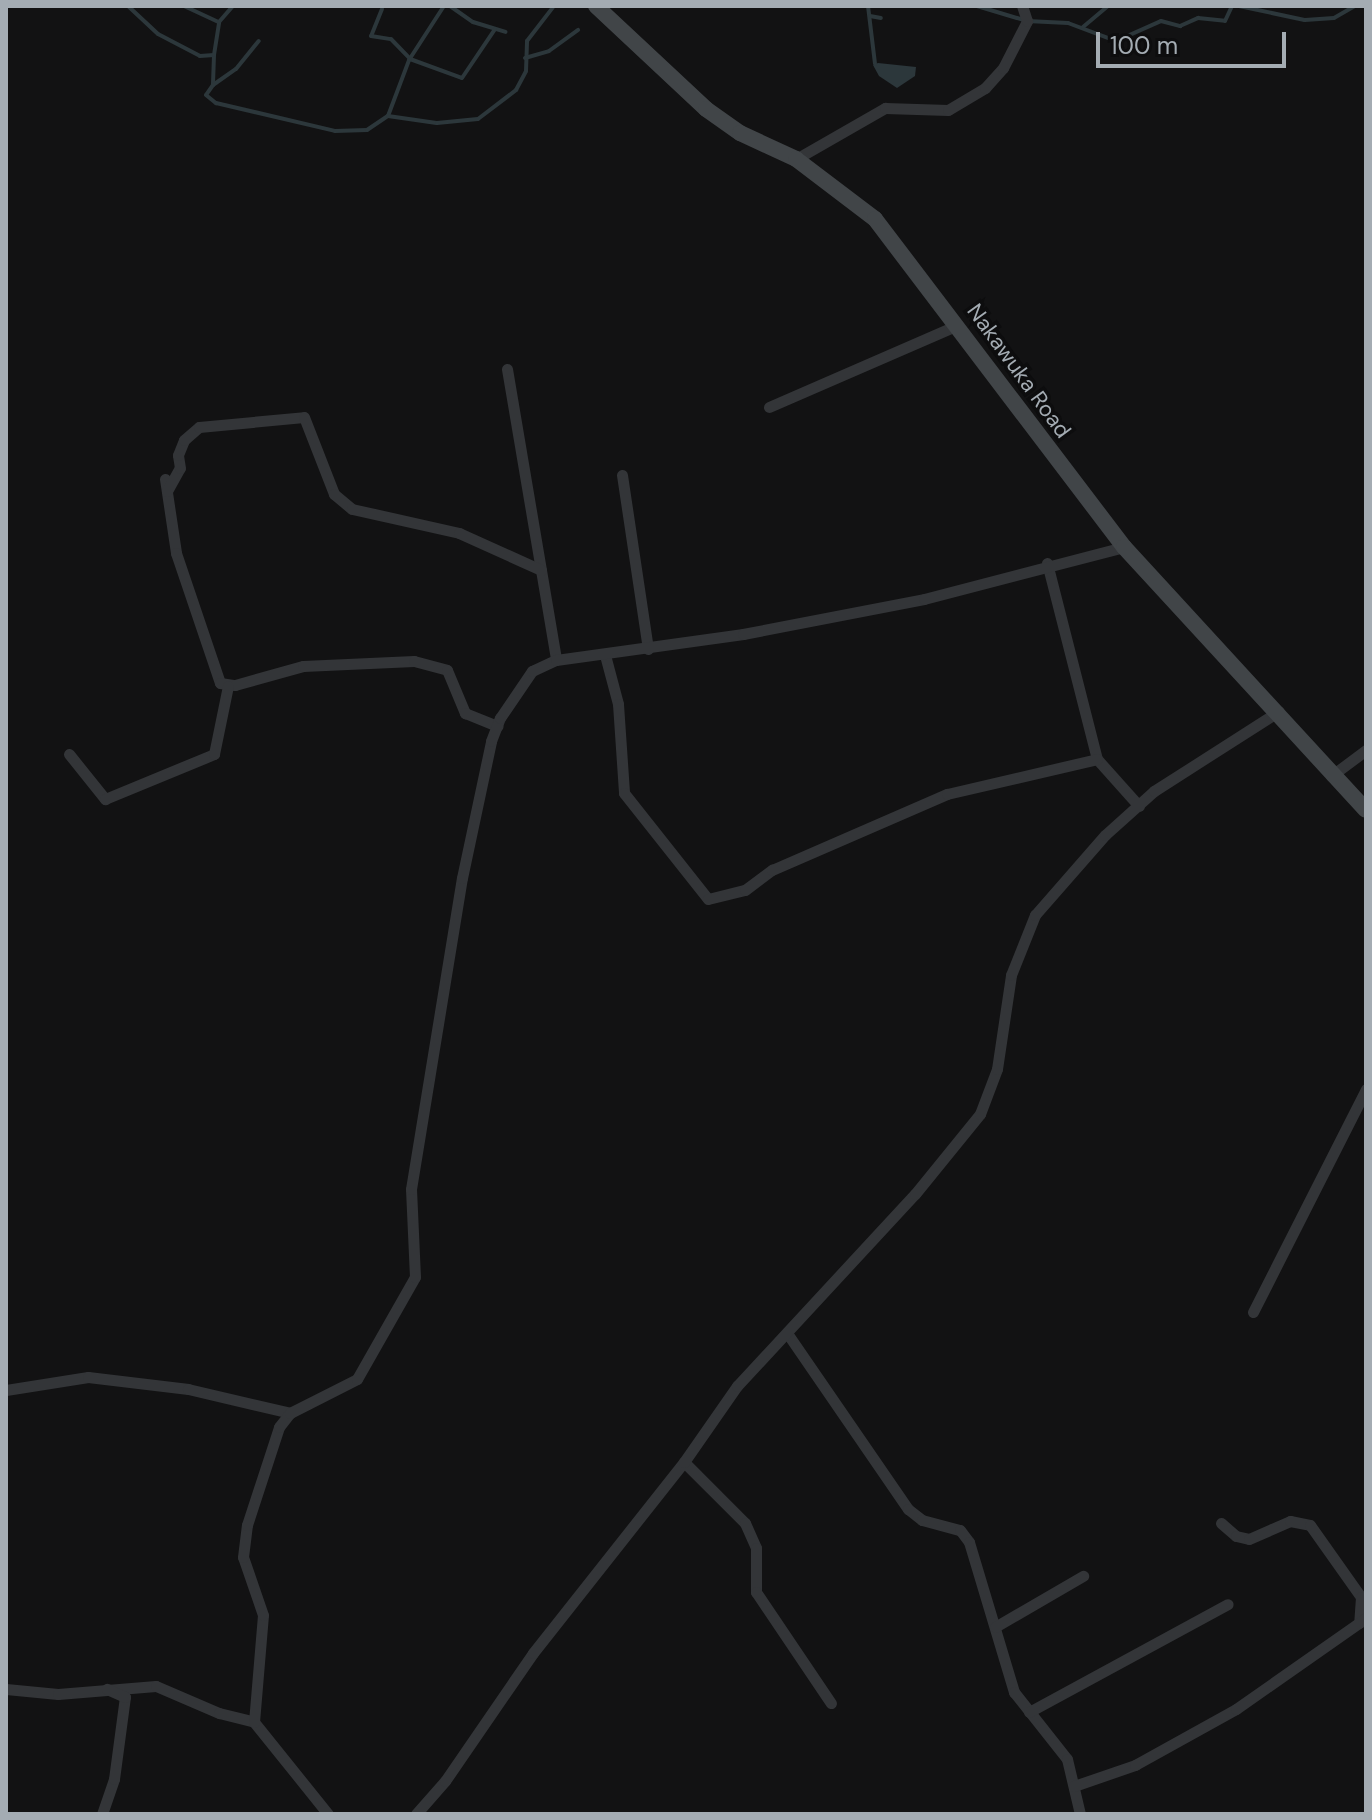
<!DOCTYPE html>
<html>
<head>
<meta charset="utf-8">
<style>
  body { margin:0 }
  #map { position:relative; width:1372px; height:1820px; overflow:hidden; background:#121213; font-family:"DM Sans",sans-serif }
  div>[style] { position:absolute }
  .water>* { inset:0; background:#2c373b }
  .stream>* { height:4px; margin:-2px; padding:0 2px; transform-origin:2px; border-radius:2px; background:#2c373b }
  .minor>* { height:11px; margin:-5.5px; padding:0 5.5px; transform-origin:5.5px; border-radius:5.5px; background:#333538 }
  .secondary>* { height:16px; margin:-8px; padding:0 8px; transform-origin:8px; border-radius:8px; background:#414548 }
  span { translate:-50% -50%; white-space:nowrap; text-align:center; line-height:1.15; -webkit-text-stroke:7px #0d0d0e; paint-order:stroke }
  .street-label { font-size:22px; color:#a4acb3 }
  .frame { position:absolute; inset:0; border:8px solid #a4acb3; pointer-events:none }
  .scale { position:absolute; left:1096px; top:32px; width:190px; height:36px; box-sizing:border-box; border:4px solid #a4acb3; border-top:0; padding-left:10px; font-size:24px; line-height:28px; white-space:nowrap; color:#a4acb3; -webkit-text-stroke:6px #0d0d0e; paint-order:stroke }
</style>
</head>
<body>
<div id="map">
  <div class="water">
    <i style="clip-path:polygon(878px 63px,916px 67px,915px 76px,897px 88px,879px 76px,873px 65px)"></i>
  </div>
  <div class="stream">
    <i style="left:128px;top:6px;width:41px;rotate:43deg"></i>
    <i style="left:158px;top:34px;width:47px;rotate:27.6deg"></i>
    <i style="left:200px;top:56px;width:14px;rotate:-4deg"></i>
    <i style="left:214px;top:55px;width:30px;rotate:92deg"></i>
    <i style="left:213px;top:85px;width:12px;rotate:125deg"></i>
    <i style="left:206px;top:95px;width:13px;rotate:39deg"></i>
    <i style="left:216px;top:103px;width:122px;rotate:13.2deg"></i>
    <i style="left:335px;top:131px;width:32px;rotate:-2deg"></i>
    <i style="left:367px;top:130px;width:25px;rotate:-34deg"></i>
    <i style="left:388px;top:116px;width:49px;rotate:8.1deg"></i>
    <i style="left:437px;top:123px;width:41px;rotate:-5.6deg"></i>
    <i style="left:478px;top:119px;width:48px;rotate:-37.3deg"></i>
    <i style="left:516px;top:90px;width:21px;rotate:-62deg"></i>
    <i style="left:526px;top:71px;width:30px;rotate:-88deg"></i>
    <i style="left:527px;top:41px;width:44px;rotate:-52.4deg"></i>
    <i style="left:184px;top:6px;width:38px;rotate:25deg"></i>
    <i style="left:219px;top:22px;width:21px;rotate:-49deg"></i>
    <i style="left:450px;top:6px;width:28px;rotate:35deg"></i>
    <i style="left:473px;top:22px;width:34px;rotate:17deg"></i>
    <i style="left:868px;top:6px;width:58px;rotate:83.1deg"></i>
    <i style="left:977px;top:6px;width:52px;rotate:16.7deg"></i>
    <i style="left:1027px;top:21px;width:41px;rotate:2.8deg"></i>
    <i style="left:1068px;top:23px;width:51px;rotate:20.6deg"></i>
    <i style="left:1116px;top:41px;width:49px;rotate:-24deg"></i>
    <i style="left:1161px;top:21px;width:20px;rotate:15deg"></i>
    <i style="left:1180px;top:26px;width:20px;rotate:-24deg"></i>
    <i style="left:1198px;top:18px;width:27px;rotate:6deg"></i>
    <i style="left:1225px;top:21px;width:17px;rotate:-65deg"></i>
    <i style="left:1239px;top:6px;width:67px;rotate:12deg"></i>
    <i style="left:1305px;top:20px;width:29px;rotate:-4deg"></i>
    <i style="left:1334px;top:18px;width:24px;rotate:-30deg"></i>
    <i style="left:382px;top:9px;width:29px;rotate:112deg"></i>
    <i style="left:371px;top:36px;width:20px;rotate:9deg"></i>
    <i style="left:391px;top:39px;width:28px;rotate:46deg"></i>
    <i style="left:410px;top:59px;width:55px;rotate:20.1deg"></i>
    <i style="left:462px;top:78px;width:59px;rotate:-56deg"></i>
    <i style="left:870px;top:16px;width:11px;rotate:10deg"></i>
    <i style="left:1083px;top:27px;width:33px;rotate:-40deg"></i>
    <i style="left:214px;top:55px;width:33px;rotate:-81deg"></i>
    <i style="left:525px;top:58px;width:25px;rotate:-16deg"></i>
    <i style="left:549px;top:51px;width:36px;rotate:-36deg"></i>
    <i style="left:213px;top:85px;width:28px;rotate:-35deg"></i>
    <i style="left:236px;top:69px;width:36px;rotate:-51deg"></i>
    <i style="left:388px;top:116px;width:60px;rotate:-69.4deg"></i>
    <i style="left:409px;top:60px;width:64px;rotate:-57.1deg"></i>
  </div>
  <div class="minor">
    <i style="left:796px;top:159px;width:103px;rotate:-29.8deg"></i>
    <i style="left:885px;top:108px;width:63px;rotate:1.8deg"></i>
    <i style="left:948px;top:110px;width:43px;rotate:-30.7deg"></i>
    <i style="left:985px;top:88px;width:27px;rotate:-48deg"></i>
    <i style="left:1003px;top:68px;width:53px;rotate:-62.9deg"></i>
    <i style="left:1027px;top:21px;width:16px;rotate:-108deg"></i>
    <i style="left:507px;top:369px;width:295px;rotate:80.4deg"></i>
    <i style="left:769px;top:407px;width:206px;rotate:-23.5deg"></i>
    <i style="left:622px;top:475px;width:176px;rotate:81.5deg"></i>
    <i style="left:165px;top:479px;width:75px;rotate:81.5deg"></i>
    <i style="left:176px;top:553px;width:137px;rotate:71.3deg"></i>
    <i style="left:220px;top:683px;width:15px;rotate:8deg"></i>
    <i style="left:235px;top:685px;width:71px;rotate:-15.6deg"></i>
    <i style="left:303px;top:666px;width:111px;rotate:-2.6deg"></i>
    <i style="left:414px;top:661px;width:34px;rotate:15deg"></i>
    <i style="left:447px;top:670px;width:47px;rotate:67.3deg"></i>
    <i style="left:465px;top:713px;width:35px;rotate:22deg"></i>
    <i style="left:167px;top:491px;width:26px;rotate:-61deg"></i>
    <i style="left:180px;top:468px;width:13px;rotate:-99deg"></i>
    <i style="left:178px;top:455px;width:16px;rotate:-68deg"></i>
    <i style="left:184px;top:440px;width:20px;rotate:-41deg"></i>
    <i style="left:199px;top:427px;width:105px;rotate:-5.4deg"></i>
    <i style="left:304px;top:417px;width:83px;rotate:68.7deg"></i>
    <i style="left:334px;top:494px;width:23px;rotate:40deg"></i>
    <i style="left:352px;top:509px;width:110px;rotate:12.6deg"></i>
    <i style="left:459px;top:533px;width:90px;rotate:24.3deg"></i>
    <i style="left:1047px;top:563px;width:202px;rotate:75.7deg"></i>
    <i style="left:1097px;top:759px;width:63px;rotate:48.2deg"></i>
    <i style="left:605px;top:655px;width:51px;rotate:75.1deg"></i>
    <i style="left:618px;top:704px;width:89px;rotate:86.1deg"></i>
    <i style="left:624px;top:793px;width:135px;rotate:51.6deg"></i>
    <i style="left:708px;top:899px;width:38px;rotate:-14deg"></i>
    <i style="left:745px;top:890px;width:34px;rotate:-37deg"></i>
    <i style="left:772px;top:870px;width:191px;rotate:-23.5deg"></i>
    <i style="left:947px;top:794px;width:154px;rotate:-13.1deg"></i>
    <i style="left:69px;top:754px;width:58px;rotate:51.3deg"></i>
    <i style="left:105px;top:799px;width:118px;rotate:-22.4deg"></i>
    <i style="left:214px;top:754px;width:69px;rotate:-78.4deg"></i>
    <i style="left:1331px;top:776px;width:44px;rotate:-36.6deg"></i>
    <i style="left:1253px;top:1312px;width:250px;rotate:-63.1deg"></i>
    <i style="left:787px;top:1333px;width:214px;rotate:55.5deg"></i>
    <i style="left:908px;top:1509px;width:18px;rotate:38deg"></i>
    <i style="left:922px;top:1520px;width:39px;rotate:15deg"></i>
    <i style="left:960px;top:1530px;width:15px;rotate:53deg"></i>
    <i style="left:969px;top:1542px;width:157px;rotate:73.3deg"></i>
    <i style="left:1014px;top:1692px;width:85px;rotate:51.7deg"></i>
    <i style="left:1067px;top:1759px;width:57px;rotate:76.7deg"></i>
    <i style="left:6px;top:1390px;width:83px;rotate:-9deg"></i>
    <i style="left:88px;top:1377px;width:101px;rotate:6.8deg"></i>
    <i style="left:188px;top:1389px;width:105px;rotate:13.2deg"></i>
    <i style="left:684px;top:1462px;width:86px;rotate:45deg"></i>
    <i style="left:745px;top:1523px;width:27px;rotate:66deg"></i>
    <i style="left:756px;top:1548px;width:44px;rotate:90deg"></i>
    <i style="left:756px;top:1592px;width:134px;rotate:56deg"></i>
    <i style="left:1221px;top:1523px;width:20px;rotate:41deg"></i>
    <i style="left:1236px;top:1536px;width:13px;rotate:13deg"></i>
    <i style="left:1249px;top:1539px;width:45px;rotate:-23.7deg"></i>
    <i style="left:1290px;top:1521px;width:20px;rotate:11deg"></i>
    <i style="left:1310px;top:1525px;width:88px;rotate:54.7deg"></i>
    <i style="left:1361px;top:1597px;width:26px;rotate:94deg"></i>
    <i style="left:995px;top:1627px;width:102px;rotate:-30.1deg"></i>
    <i style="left:6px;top:1689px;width:52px;rotate:5.5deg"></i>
    <i style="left:58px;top:1694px;width:98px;rotate:-4.7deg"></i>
    <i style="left:156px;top:1686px;width:69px;rotate:23.2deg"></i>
    <i style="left:219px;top:1713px;width:36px;rotate:14deg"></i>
    <i style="left:254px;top:1722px;width:118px;rotate:51.2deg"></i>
    <i style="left:1029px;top:1712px;width:226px;rotate:-28.5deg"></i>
    <i style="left:254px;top:1722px;width:107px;rotate:-85.2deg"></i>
    <i style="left:263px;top:1615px;width:61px;rotate:-109deg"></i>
    <i style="left:243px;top:1557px;width:32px;rotate:-83deg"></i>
    <i style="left:247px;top:1525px;width:103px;rotate:-71.9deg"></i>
    <i style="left:279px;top:1427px;width:18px;rotate:-52deg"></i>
    <i style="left:290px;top:1413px;width:75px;rotate:-26.9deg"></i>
    <i style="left:357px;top:1379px;width:117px;rotate:-60.4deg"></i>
    <i style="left:415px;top:1277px;width:88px;rotate:-92.6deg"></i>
    <i style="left:411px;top:1189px;width:315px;rotate:-80.7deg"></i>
    <i style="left:462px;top:878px;width:140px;rotate:-78deg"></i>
    <i style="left:491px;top:741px;width:25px;rotate:-69deg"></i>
    <i style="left:500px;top:718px;width:57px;rotate:-55.8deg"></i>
    <i style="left:532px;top:671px;width:26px;rotate:-25deg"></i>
    <i style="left:556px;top:660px;width:189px;rotate:-7.9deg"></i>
    <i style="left:743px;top:634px;width:184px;rotate:-10.9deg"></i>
    <i style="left:924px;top:599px;width:207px;rotate:-14.6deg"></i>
    <i style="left:1074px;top:1786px;width:65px;rotate:-19deg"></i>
    <i style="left:1135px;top:1765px;width:115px;rotate:-29deg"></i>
    <i style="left:1236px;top:1709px;width:159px;rotate:-35deg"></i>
    <i style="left:102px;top:1814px;width:37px;rotate:-71deg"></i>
    <i style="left:114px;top:1779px;width:83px;rotate:-82.4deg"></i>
    <i style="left:125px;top:1697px;width:20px;rotate:-156deg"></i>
    <i style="left:416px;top:1814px;width:44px;rotate:-48.7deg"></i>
    <i style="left:445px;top:1781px;width:155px;rotate:-55.5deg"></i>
    <i style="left:533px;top:1653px;width:243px;rotate:-51.7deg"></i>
    <i style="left:684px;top:1462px;width:93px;rotate:-55.1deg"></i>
    <i style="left:737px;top:1386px;width:262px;rotate:-47.2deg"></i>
    <i style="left:915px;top:1194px;width:103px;rotate:-50.9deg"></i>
    <i style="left:980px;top:1114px;width:48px;rotate:-69.3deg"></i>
    <i style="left:997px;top:1069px;width:95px;rotate:-81.5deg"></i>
    <i style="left:1011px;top:975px;width:65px;rotate:-68.2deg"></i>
    <i style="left:1035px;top:915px;width:106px;rotate:-48.8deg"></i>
    <i style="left:1105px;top:835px;width:66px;rotate:-41.9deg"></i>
    <i style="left:1154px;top:791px;width:148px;rotate:-32.6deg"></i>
  </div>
  <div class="secondary">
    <i style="left:596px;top:6px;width:151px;rotate:43.1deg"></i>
    <i style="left:706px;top:109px;width:42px;rotate:35.2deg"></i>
    <i style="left:740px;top:133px;width:62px;rotate:24.9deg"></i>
    <i style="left:796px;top:159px;width:99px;rotate:37.2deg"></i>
    <i style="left:875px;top:219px;width:412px;rotate:52.8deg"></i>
    <i style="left:1124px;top:547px;width:357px;rotate:47.4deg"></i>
  </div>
  <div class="street-label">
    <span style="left:1019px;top:371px;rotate:54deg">Nakawuka Road</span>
  </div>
  <div class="frame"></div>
  <div class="scale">100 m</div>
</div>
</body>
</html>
